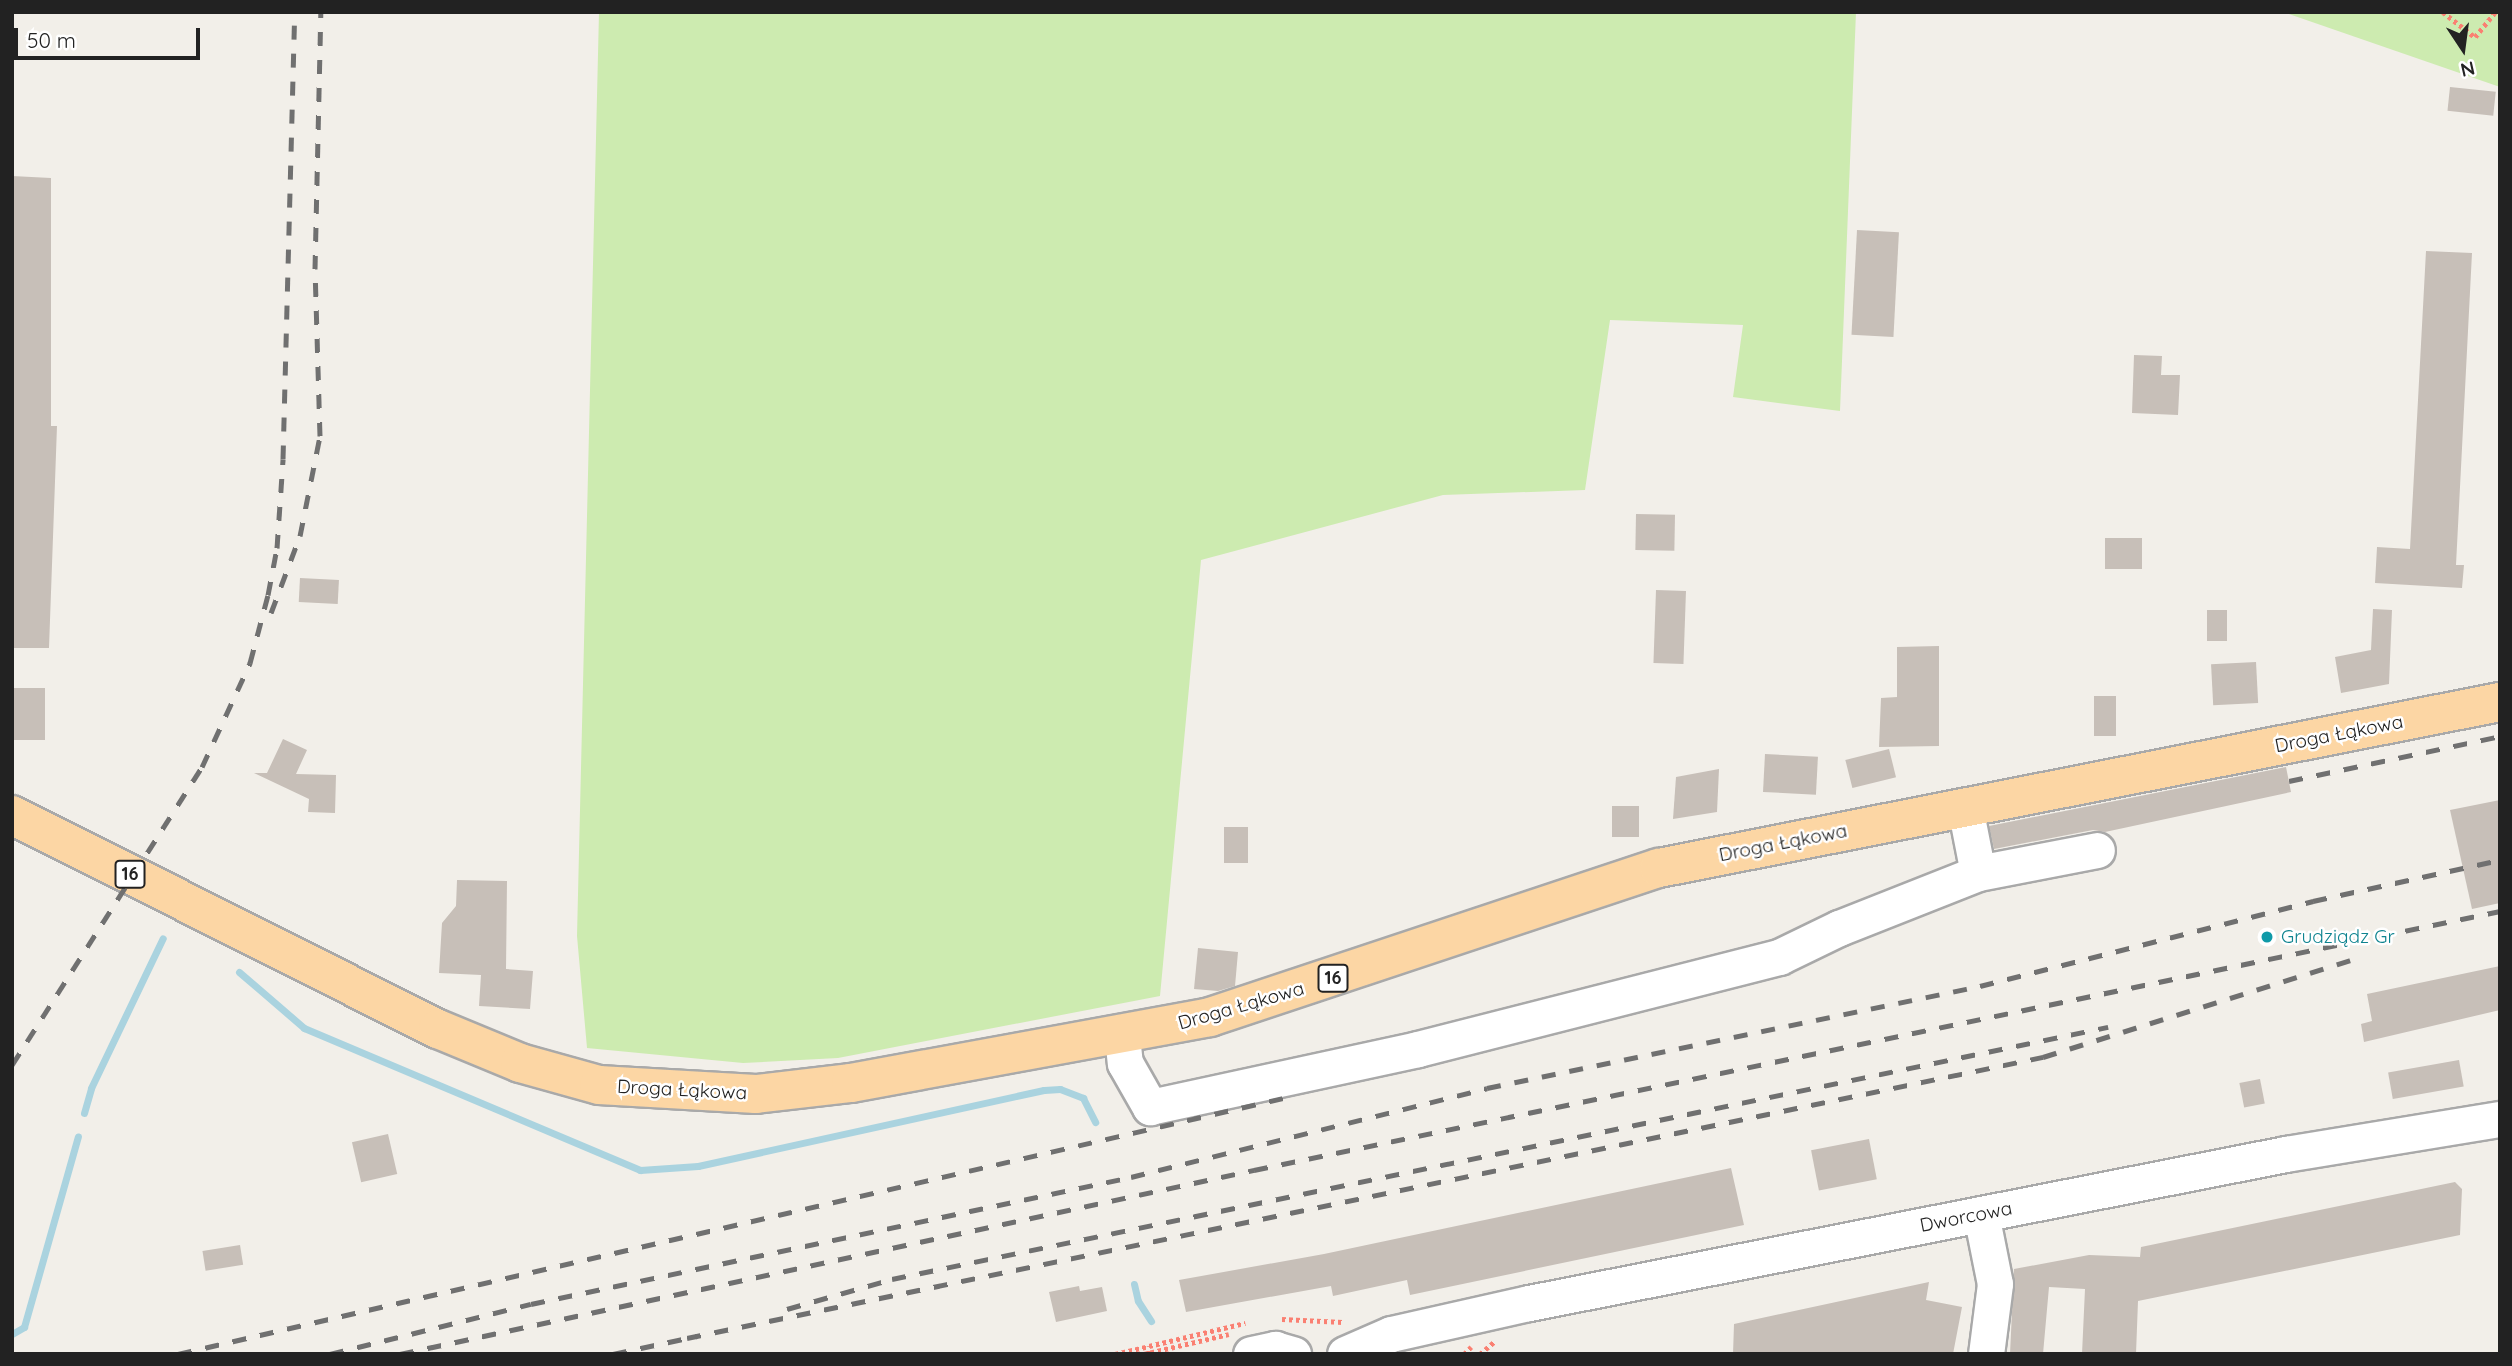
<!DOCTYPE html>
<html>
<head>
<meta charset="utf-8">
<style>
  body { margin:0 }
  #map { position:relative; width:2512px; height:1366px; overflow:hidden; background:#f2efe9; font-family:Quicksand,sans-serif }
  div>[style] { position:absolute }
  .grass>* { inset:0; background:#cdebb0 }
  .stream>* { height:7px; margin:-3.5px; padding:0 3.5px; transform-origin:3.5px; border-radius:3.5px; background:#aad3df }
  .building>* { inset:0; background:#c7bfb8; transform-origin:0 0 }
  .path>* { height:4.5px; margin-top:-2.25px; transform-origin:0; background:repeating-linear-gradient(90deg,#fa8072 0 3.5px,transparent 0 7px) }
  .roads { filter:drop-shadow(2px 0 #a9a9a9) drop-shadow(-2px 0 #a9a9a9) drop-shadow(0 2px #a9a9a9) drop-shadow(0 -2px #a9a9a9) }
  .minor>* { height:35px; margin:-17.5px; padding:0 17.5px; transform-origin:17.5px; border-radius:17.5px; background:#fff }
  .major>* { height:38px; margin:-19px; padding:0 19px; transform-origin:19px; border-radius:19px; background:#fcd6a4 }
  .rail>* { height:5px; margin-top:-2.5px; transform-origin:0; background:repeating-linear-gradient(90deg,#707070 0 14px,transparent 0 28px) }
  .dots>* { width:19px; height:19px; translate:-50% -50%; box-sizing:border-box; border:4px solid #fff; border-radius:50% }
  span { translate:-50% -50%; white-space:nowrap; text-align:center; line-height:1.15; -webkit-text-stroke:5px #fff; paint-order:stroke }
  .shield-label span { padding:2px 5px; background:#fff; border:2px solid; border-radius:5px; -webkit-text-stroke-width:0 }
  .shield-label { font-size:18px; color:#222; font-weight:700 }
  .street-label { font-size:19px; color:#222 }
  .culture-label { font-size:19px; color:#0d838f }
  .left { translate:0 -50%; text-align:left }
  .frame { position:absolute; inset:0; border:14px solid #222; pointer-events:none }
  .north { position:absolute; left:2428px; top:14px; width:70px; height:70px; -webkit-text-stroke:5px #fff; paint-order:stroke; rotate:167deg; font-size:19px; font-weight:700; line-height:28px; text-align:center; color:#222 }
  .north::after { content:''; display:block; margin:auto; width:24px; height:32px; background:#222; clip-path:polygon(50% 0,100% 100%,50% 72%,0 100%) }
  .scale { position:absolute; left:14px; top:28px; width:186px; height:32px; box-sizing:border-box; border:4px solid #222; border-top:0; padding-left:9px; font-size:21px; line-height:24px; white-space:nowrap; color:#222; -webkit-text-stroke:5px #fff; paint-order:stroke }
</style>
</head>
<body>
<div id="map">
  <div class="grass">
    <i style="clip-path:polygon(599px 12px,1856px 12px,1840px 411px,1733px 397px,1743px 325px,1610px 320px,1585px 490px,1443px 495px,1201px 560px,1160px 996px,838px 1058px,743px 1063px,587px 1048px,577px 936px)"></i>
    <i style="clip-path:polygon(2283px 12px,2500px 12px,2500px 87px)"></i>
  </div>
  <div class="stream">
    <i style="left:239px;top:972px;width:86px;rotate:40.7deg"></i>
    <i style="left:304px;top:1028px;width:365px;rotate:22.9deg"></i>
    <i style="left:640px;top:1170px;width:58px;rotate:-3.9deg"></i>
    <i style="left:698px;top:1166px;width:354px;rotate:-12.4deg"></i>
    <i style="left:1044px;top:1090px;width:16px;rotate:-4deg"></i>
    <i style="left:1060px;top:1089px;width:25px;rotate:21deg"></i>
    <i style="left:1083px;top:1098px;width:27px;rotate:63deg"></i>
    <i style="left:84px;top:1113px;width:26px;rotate:-74deg"></i>
    <i style="left:91px;top:1088px;width:166px;rotate:-64.4deg"></i>
    <i style="left:1134px;top:1284px;width:17px;rotate:77deg"></i>
    <i style="left:1138px;top:1301px;width:24px;rotate:57deg"></i>
    <i style="left:12px;top:1334px;width:14px;rotate:-30deg"></i>
    <i style="left:24px;top:1327px;width:198px;rotate:-74.2deg"></i>
  </div>
  <div class="building">
    <i style="left:2450px;top:87px;width:46px;height:24px;rotate:6deg"></i>
    <i style="clip-path:polygon(12px 176px,51px 178px,51px 426px,57px 426px,49px 648px,12px 648px)"></i>
    <i style="left:1857px;top:230px;width:42px;height:105px;rotate:3deg"></i>
    <i style="clip-path:polygon(2426px 251px,2472px 253px,2456px 565px,2464px 565px,2462px 588px,2375px 583px,2377px 547px,2410px 549px)"></i>
    <i style="clip-path:polygon(2134px 355px,2162px 356px,2161px 375px,2180px 375px,2178px 415px,2132px 413px)"></i>
    <i style="left:1636px;top:514px;width:39px;height:36px;rotate:1deg"></i>
    <i style="left:2105px;top:538px;width:37px;height:31px"></i>
    <i style="left:300px;top:578px;width:39px;height:24px;rotate:3deg"></i>
    <i style="left:1656px;top:590px;width:30px;height:73px;rotate:2deg"></i>
    <i style="clip-path:polygon(2373px 609px,2392px 610px,2389px 684px,2341px 693px,2335px 657px,2371px 650px)"></i>
    <i style="left:2207px;top:610px;width:20px;height:31px"></i>
    <i style="clip-path:polygon(1939px 646px,1939px 746px,1879px 747px,1881px 698px,1897px 697px,1897px 647px)"></i>
    <i style="left:2256px;top:662px;width:41px;height:45px;rotate:87deg"></i>
    <i style="left:12px;top:688px;width:33px;height:52px"></i>
    <i style="left:2094px;top:696px;width:22px;height:40px"></i>
    <i style="clip-path:polygon(283px 739px,307px 750px,296px 774px,336px 775px,335px 813px,308px 812px,309px 799px,254px 773px,267px 773px)"></i>
    <i style="left:1889px;top:749px;width:29px;height:45px;rotate:76deg"></i>
    <i style="left:1765px;top:754px;width:53px;height:38px;rotate:3deg"></i>
    <i style="clip-path:polygon(2286px 767px,2291px 792px,2105px 832px,2093px 830px,1994px 849px,1989px 826px)"></i>
    <i style="clip-path:polygon(1719px 769px,1717px 812px,1673px 819px,1676px 777px)"></i>
    <i style="clip-path:polygon(2500px 800px,2500px 903px,2472px 909px,2450px 810px)"></i>
    <i style="left:1612px;top:806px;width:27px;height:31px"></i>
    <i style="left:1224px;top:827px;width:24px;height:36px"></i>
    <i style="clip-path:polygon(457px 880px,507px 881px,506px 969px,533px 971px,530px 1009px,479px 1006px,481px 975px,439px 973px,442px 923px,456px 906px)"></i>
    <i style="clip-path:polygon(1198px 948px,1238px 952px,1235px 986px,1218px 991px,1194px 989px)"></i>
    <i style="clip-path:polygon(2500px 966px,2500px 1010px,2364px 1042px,2361px 1024px,2372px 1021px,2367px 994px)"></i>
    <i style="left:2459px;top:1060px;width:27px;height:72px;rotate:80deg"></i>
    <i style="left:2260px;top:1079px;width:25px;height:21px;rotate:79deg"></i>
    <i style="left:388px;top:1134px;width:41px;height:37px;rotate:77deg"></i>
    <i style="left:1869px;top:1139px;width:41px;height:59px;rotate:79deg"></i>
    <i style="clip-path:polygon(1731px 1168px,1744px 1225px,1410px 1295px,1407px 1280px,1333px 1296px,1331px 1286px,1186px 1312px,1179px 1280px,1324px 1254px)"></i>
    <i style="clip-path:polygon(2455px 1182px,2462px 1189px,2460px 1235px,2138px 1301px,2136px 1354px,2082px 1354px,2085px 1289px,2049px 1287px,2043px 1354px,2010px 1354px,2014px 1269px,2089px 1255px,2140px 1257px,2141px 1247px)"></i>
    <i style="left:240px;top:1245px;width:20px;height:38px;rotate:81deg"></i>
    <i style="clip-path:polygon(1929px 1282px,1926px 1300px,1962px 1307px,1953px 1354px,1733px 1354px,1734px 1324px)"></i>
    <i style="clip-path:polygon(1079px 1286px,1080px 1291px,1102px 1287px,1107px 1311px,1056px 1322px,1049px 1292px)"></i>
  </div>
  <div class="path">
    <i style="left:2443px;top:12px;width:41px;rotate:38deg"></i>
    <i style="left:2475px;top:37px;width:32px;rotate:-51deg"></i>
    <i style="left:1282px;top:1319px;width:61px;rotate:2.8deg"></i>
    <i style="left:1115px;top:1354px;width:35px;rotate:-13deg"></i>
    <i style="left:1144px;top:1354px;width:87px;rotate:-13.2deg"></i>
    <i style="left:1149px;top:1354px;width:8px;rotate:-90deg"></i>
    <i style="left:1149px;top:1346px;width:99px;rotate:-13.5deg"></i>
    <i style="left:1464px;top:1354px;width:10px;rotate:-45deg"></i>
    <i style="left:1480px;top:1354px;width:20px;rotate:-41deg"></i>
  </div>
  <div class="roads">
    <div class="minor">
      <i style="left:1965px;top:807px;width:67px;rotate:78.9deg"></i>
      <i style="left:1978px;top:873px;width:121px;rotate:-10.9deg"></i>
      <i style="left:1122px;top:1036px;width:27px;rotate:84deg"></i>
      <i style="left:1125px;top:1063px;width:51px;rotate:60.4deg"></i>
      <i style="left:1150px;top:1107px;width:274px;rotate:-12.2deg"></i>
      <i style="left:1418px;top:1049px;width:373px;rotate:-14.3deg"></i>
      <i style="left:1779px;top:957px;width:67px;rotate:-25.8deg"></i>
      <i style="left:1839px;top:928px;width:149px;rotate:-21.6deg"></i>
      <i style="left:1981px;top:1214px;width:71px;rotate:78.7deg"></i>
      <i style="left:1995px;top:1284px;width:71px;rotate:97.3deg"></i>
      <i style="left:1251px;top:1354px;width:25px;rotate:-12deg"></i>
      <i style="left:1275px;top:1349px;width:19px;rotate:16deg"></i>
      <i style="left:1345px;top:1354px;width:50px;rotate:-23.5deg"></i>
      <i style="left:1391px;top:1334px;width:141px;rotate:-12.7deg"></i>
      <i style="left:1529px;top:1303px;width:772px;rotate:-11.14deg"></i>
      <i style="left:2286px;top:1154px;width:217px;rotate:-9.3deg"></i>
    </div>
    <div class="major">
      <i style="left:12px;top:815px;width:477px;rotate:26.7deg"></i>
      <i style="left:438px;top:1029px;width:89px;rotate:22.5deg"></i>
      <i style="left:520px;top:1063px;width:82px;rotate:15.6deg"></i>
      <i style="left:599px;top:1085px;width:157px;rotate:3.3deg"></i>
      <i style="left:756px;top:1094px;width:96px;rotate:-6.6deg"></i>
      <i style="left:851px;top:1083px;width:365px;rotate:-10.4deg"></i>
      <i style="left:1210px;top:1017px;width:473px;rotate:-18.4deg"></i>
      <i style="left:1659px;top:868px;width:857px;rotate:-11.17deg"></i>
    </div>
  </div>
  <div class="rail">
    <i style="left:271px;top:613px;width:82px;rotate:-69.4deg"></i>
    <i style="left:300px;top:536px;width:102px;rotate:-78.7deg"></i>
    <i style="left:320px;top:436px;width:167px;rotate:-91.7deg"></i>
    <i style="left:315px;top:269px;width:257px;rotate:-88.7deg"></i>
    <i style="left:2289px;top:781px;width:216px;rotate:-12deg"></i>
    <i style="left:12px;top:1065px;width:353px;rotate:-57.5deg"></i>
    <i style="left:202px;top:767px;width:115px;rotate:-65.2deg"></i>
    <i style="left:250px;top:663px;width:70px;rotate:-75.2deg"></i>
    <i style="left:268px;top:595px;width:48px;rotate:-79.2deg"></i>
    <i style="left:277px;top:548px;width:89px;rotate:-86.1deg"></i>
    <i style="left:283px;top:459px;width:447px;rotate:-88.5deg"></i>
    <i style="left:787px;top:1309px;width:109px;rotate:-15.9deg"></i>
    <i style="left:892px;top:1279px;width:1242px;rotate:-11.71deg"></i>
    <i style="left:687px;top:1338px;width:1385px;rotate:-11.71deg"></i>
    <i style="left:2043px;top:1057px;width:329px;rotate:-17.5deg"></i>
    <i style="left:178px;top:1354px;width:1143px;rotate:-13.04deg"></i>
    <i style="left:330px;top:1354px;width:207px;rotate:-14deg"></i>
    <i style="left:531px;top:1304px;width:613px;rotate:-11.95deg"></i>
    <i style="left:1131px;top:1177px;width:367px;rotate:-14deg"></i>
    <i style="left:1487px;top:1088px;width:503px;rotate:-11.69deg"></i>
    <i style="left:1980px;top:986px;width:344px;rotate:-14.3deg"></i>
    <i style="left:2313px;top:901px;width:191px;rotate:-12.4deg"></i>
    <i style="left:400px;top:1354px;width:874px;rotate:-12.16deg"></i>
    <i style="left:1254px;top:1170px;width:1273px;rotate:-11.74deg"></i>
    <i style="left:613px;top:1354px;width:86px;rotate:-12.1deg"></i>
  </div>
  <div class="dots">
    <i style="left:2267px;top:937px;background:#0f9aa8"></i>
  </div>
  <div class="shield-label">
    <span style="left:130px;top:874px">16</span>
    <span style="left:1333px;top:978px">16</span>
  </div>
  <div class="street-label">
    <span style="left:2339px;top:734px;rotate:-11deg">Droga Łąkowa</span>
    <span style="left:1783px;top:843px;rotate:-11deg">Droga Łąkowa</span>
    <span style="left:1241px;top:1006px;rotate:-16deg">Droga Łąkowa</span>
    <span style="left:682px;top:1090px;rotate:3deg">Droga Łąkowa</span>
    <span style="left:1966px;top:1217px;rotate:-11deg">Dworcowa</span>
  </div>
  <div class="culture-label">
    <span class="left" style="left:2281px;top:937px">Grudziądz Gr</span>
  </div>
  <div class="frame"></div>
  <div class="north">N</div>
  <div class="scale">50 m</div>
</div>
</body>
</html>
